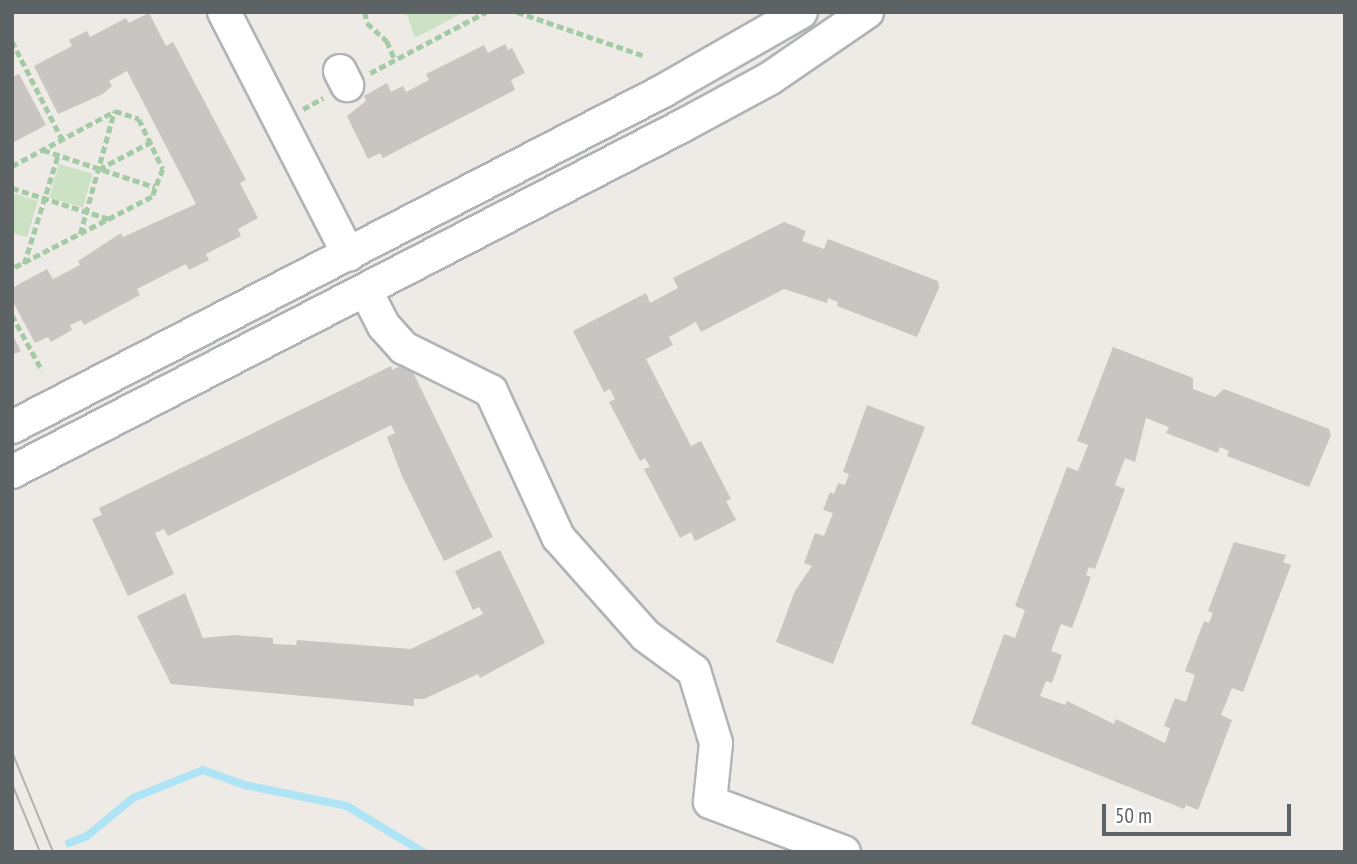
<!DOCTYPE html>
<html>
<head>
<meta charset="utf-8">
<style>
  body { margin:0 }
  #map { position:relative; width:1357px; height:864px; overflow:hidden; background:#eeeae6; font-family:"PT Sans Narrow",sans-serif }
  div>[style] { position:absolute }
  .green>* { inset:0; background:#cbe2c5; transform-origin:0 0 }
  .stream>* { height:8px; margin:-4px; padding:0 4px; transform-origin:4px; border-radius:4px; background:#aee4f5 }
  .building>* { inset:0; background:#c9c5c2 }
  .path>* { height:4.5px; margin-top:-2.25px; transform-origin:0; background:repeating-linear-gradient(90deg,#a4caa6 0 7px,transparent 0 10.5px) }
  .roads { filter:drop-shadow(2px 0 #b1b4b6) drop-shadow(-2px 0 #b1b4b6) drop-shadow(0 2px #b1b4b6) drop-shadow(0 -2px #b1b4b6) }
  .minor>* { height:32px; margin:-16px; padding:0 16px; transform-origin:16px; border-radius:16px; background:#fff }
  .tram>* { height:2px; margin:-1px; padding:0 1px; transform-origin:1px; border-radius:1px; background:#b1b2b2 }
  span { translate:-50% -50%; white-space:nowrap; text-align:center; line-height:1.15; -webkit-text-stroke:6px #fff; paint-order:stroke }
  .frame { position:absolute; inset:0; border:14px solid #5d6264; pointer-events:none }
  .scale { position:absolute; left:1102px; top:804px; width:189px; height:32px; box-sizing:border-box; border:4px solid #5d6264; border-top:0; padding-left:9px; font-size:21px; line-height:24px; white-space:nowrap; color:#5d6264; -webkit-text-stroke:5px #fff; paint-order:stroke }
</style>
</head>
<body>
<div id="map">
  <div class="green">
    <i style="clip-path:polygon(406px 12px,464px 12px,415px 38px)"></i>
    <i style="left:59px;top:164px;width:35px;height:35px;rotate:16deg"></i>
    <i style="clip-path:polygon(12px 193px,38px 201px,27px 237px,12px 233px)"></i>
  </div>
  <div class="stream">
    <i style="left:69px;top:843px;width:19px;rotate:-21deg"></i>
    <i style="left:87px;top:836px;width:60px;rotate:-39.6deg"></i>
    <i style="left:133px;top:798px;width:75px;rotate:-21.8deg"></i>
    <i style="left:203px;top:770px;width:45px;rotate:19.7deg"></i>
    <i style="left:245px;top:785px;width:104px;rotate:11.6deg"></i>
    <i style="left:347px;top:806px;width:89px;rotate:31.2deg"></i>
  </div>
  <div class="building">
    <i style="clip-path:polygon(149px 13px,166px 46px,173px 42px,246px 180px,240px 183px,258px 218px,238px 229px,241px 236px,206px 254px,209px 260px,189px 270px,186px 264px,137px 289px,140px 295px,84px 325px,81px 320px,70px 325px,72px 330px,51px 342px,48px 337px,35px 343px,12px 300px,12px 288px,47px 269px,53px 279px,80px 265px,78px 261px,121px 233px,123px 237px,196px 204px,127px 71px,109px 81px,112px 86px,103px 94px,58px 114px,34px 66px,72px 46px,69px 40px,87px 31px,90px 37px,126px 18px,129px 23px)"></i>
    <i style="clip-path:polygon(505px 44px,508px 50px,512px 48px,525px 73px,511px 80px,515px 90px,383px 158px,380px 153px,368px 159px,347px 116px,366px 101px,364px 96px,387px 83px,391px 92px,403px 86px,406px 92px,429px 80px,426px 74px,484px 45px,488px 53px)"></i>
    <i style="clip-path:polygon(19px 74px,46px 125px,12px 143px,12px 77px)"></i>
    <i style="clip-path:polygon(784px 222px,806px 231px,802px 241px,824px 249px,828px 239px,938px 281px,939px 288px,917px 337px,837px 306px,838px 302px,828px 298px,827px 303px,784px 289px,701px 332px,696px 322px,669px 337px,673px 345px,646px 359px,691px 446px,701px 441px,731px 499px,726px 501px,736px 520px,695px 541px,691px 532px,680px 538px,644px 469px,650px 467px,645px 458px,640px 461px,609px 402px,615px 399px,610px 389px,604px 392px,573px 331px,646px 293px,650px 303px,678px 288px,673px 278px)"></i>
    <i style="clip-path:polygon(12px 334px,21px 351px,12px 355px)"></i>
    <i style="clip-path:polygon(1113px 347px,1193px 378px,1193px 389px,1215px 397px,1224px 389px,1329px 429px,1331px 435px,1309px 487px,1227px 456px,1229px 451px,1220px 447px,1218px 453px,1166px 433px,1169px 427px,1146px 418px,1135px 462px,1125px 458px,1115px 485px,1125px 489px,1095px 569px,1089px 567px,1086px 575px,1091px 577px,1072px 628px,1061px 624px,1051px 651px,1062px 655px,1052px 683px,1046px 681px,1040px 696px,1065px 705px,1067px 701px,1114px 724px,1116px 719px,1165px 743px,1170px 728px,1164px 726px,1175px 698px,1186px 702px,1195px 675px,1185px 671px,1204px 621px,1209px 623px,1213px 613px,1208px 611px,1234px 542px,1286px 555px,1283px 562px,1291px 565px,1243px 692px,1232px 688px,1221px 715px,1232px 720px,1198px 810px,1186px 805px,1184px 809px,971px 724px,1004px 634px,1015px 638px,1025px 610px,1015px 606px,1067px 467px,1078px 471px,1088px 445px,1077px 441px)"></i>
    <i style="clip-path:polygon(408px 362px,493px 537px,444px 561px,402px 476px,387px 437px,395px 433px,391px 425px,168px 536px,164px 529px,155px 533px,174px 574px,128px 596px,92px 519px,102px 515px,99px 508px,391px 366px,392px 370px)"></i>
    <i style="clip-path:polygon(867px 405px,925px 427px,833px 664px,776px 642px,795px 591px,812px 566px,804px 563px,815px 533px,824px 536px,833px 513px,823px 510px,830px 492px,834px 494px,838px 483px,845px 485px,849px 474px,843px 472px)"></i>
    <i style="clip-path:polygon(500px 550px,545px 643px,480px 678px,478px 674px,424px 699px,414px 699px,414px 706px,171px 684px,137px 616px,185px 593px,203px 638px,234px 635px,273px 638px,273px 644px,296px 645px,297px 640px,411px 649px,483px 614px,479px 607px,473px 610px,455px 571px)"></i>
  </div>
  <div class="path">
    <i style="left:365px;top:12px;width:11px;rotate:80deg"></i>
    <i style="left:367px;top:23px;width:27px;rotate:42deg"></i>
    <i style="left:387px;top:41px;width:21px;rotate:67deg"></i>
    <i style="left:517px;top:12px;width:135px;rotate:19deg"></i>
    <i style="left:12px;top:41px;width:110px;rotate:63deg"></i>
    <i style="left:370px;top:73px;width:131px;rotate:-27.7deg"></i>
    <i style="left:303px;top:109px;width:23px;rotate:-29deg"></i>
    <i style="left:43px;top:150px;width:118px;rotate:18.3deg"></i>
    <i style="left:12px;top:166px;width:117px;rotate:-28.1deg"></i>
    <i style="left:115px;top:111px;width:25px;rotate:18deg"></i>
    <i style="left:139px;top:119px;width:55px;rotate:64.4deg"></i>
    <i style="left:163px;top:169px;width:30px;rotate:111deg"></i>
    <i style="left:152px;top:197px;width:157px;rotate:152.8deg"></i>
    <i style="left:99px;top:169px;width:59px;rotate:-27.4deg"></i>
    <i style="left:12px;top:188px;width:102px;rotate:17.7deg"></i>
    <i style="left:80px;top:234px;width:127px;rotate:-74.4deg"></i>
    <i style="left:24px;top:264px;width:114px;rotate:-72.7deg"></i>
    <i style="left:12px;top:315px;width:63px;rotate:61.4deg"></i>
  </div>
  <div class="roads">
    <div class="minor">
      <i style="left:224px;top:12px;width:273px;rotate:62.8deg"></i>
      <i style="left:340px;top:71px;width:16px;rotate:63deg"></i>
      <i style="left:366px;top:291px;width:39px;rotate:63deg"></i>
      <i style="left:384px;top:326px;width:30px;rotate:48deg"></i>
      <i style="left:404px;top:348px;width:97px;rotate:26.3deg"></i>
      <i style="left:491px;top:391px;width:161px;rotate:65.3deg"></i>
      <i style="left:558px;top:537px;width:132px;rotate:48.4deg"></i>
      <i style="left:646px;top:636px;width:59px;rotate:36.1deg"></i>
      <i style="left:694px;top:671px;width:75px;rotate:73deg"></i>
      <i style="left:716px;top:743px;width:59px;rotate:95.8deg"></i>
      <i style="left:710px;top:802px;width:143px;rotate:20.5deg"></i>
      <i style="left:12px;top:427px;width:733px;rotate:-27.3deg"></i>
      <i style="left:663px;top:91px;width:159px;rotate:-29.8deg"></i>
      <i style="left:12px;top:472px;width:754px;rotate:-27.31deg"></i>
      <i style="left:682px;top:126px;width:99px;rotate:-28.4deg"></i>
      <i style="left:769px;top:79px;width:119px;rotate:-34.4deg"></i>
    </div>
  </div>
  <div class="tram">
    <i style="left:12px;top:752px;width:108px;rotate:67.7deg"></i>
    <i style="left:12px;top:784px;width:74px;rotate:67.6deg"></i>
  </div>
  <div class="frame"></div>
  <div class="scale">50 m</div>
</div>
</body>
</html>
